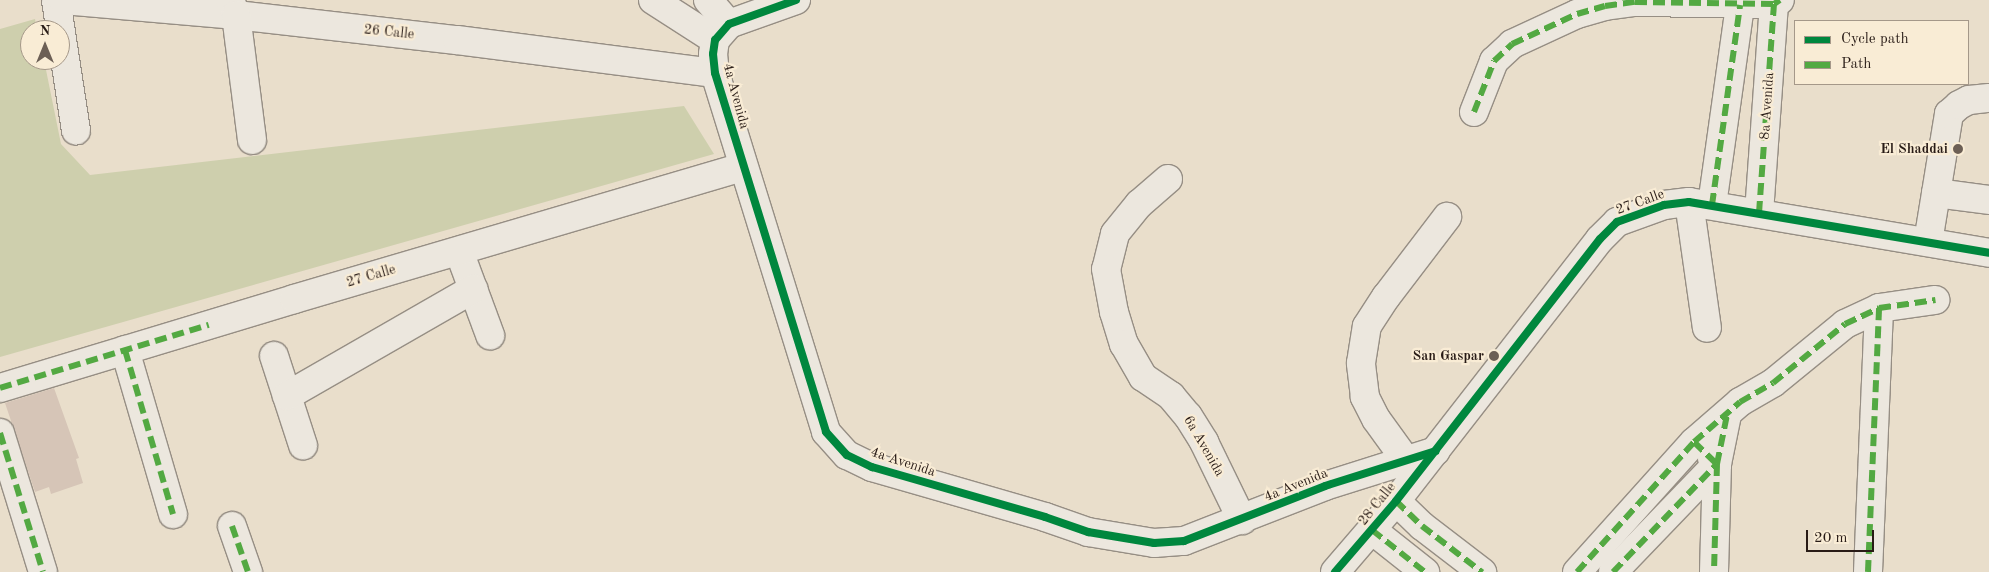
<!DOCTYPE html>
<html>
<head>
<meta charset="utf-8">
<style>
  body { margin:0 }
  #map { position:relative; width:1989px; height:572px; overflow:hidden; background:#e9decb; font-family:"Old Standard TT",serif }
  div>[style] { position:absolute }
  .green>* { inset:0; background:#cecfad }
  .building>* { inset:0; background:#d6c5b7 }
  .roads { filter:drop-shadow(1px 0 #968e84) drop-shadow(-1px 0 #968e84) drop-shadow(0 1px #968e84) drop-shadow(0 -1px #968e84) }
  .minor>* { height:28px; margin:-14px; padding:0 14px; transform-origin:14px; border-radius:14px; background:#ece7de }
  .quiet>* { height:6px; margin-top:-3px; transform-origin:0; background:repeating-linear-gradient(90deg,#53a942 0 12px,transparent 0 18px) }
  .cycleway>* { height:8px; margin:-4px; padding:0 4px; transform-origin:4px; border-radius:4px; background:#00873e }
  .dots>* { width:14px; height:14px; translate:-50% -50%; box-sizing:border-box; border:2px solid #f9ecd5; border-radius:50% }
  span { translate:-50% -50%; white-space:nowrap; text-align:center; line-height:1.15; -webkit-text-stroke:4.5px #f9ecd5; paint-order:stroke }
  .street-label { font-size:14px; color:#281b16 }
  .poi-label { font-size:14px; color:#281b16; font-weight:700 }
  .right { translate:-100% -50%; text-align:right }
  .legend { position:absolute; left:1794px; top:20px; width:175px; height:65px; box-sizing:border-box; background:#f9ecd5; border:1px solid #a59889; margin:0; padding:6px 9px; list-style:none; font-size:15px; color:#281b16 }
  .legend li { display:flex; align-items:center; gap:10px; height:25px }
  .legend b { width:25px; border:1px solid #a59889 }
  .north { position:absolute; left:20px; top:20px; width:50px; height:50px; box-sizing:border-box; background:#f9ecd5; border:1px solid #a59889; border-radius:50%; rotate:0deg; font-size:14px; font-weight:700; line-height:20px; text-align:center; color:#281b16 }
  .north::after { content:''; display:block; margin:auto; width:18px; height:22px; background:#6c5f55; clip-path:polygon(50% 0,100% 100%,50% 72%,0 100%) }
  .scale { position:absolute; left:1806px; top:530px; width:68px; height:22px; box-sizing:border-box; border:2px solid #281b16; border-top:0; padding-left:6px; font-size:15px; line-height:18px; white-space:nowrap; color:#281b16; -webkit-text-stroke:4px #f9ecd5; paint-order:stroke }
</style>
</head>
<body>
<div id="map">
  <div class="green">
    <i style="clip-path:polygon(35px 19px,37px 30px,30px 30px,30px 60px,44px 60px,61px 144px,90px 175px,684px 106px,714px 154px,0 357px,0 29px)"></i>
  </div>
  <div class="building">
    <i style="clip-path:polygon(54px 388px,79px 458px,76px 459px,83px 483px,51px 494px,49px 487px,35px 492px,5px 403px)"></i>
  </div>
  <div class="roads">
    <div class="minor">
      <i style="left:56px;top:0;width:132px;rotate:81.3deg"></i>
      <i style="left:63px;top:0;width:174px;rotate:5deg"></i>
      <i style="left:236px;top:15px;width:222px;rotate:6.5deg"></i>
      <i style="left:457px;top:40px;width:260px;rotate:7.3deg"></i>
      <i style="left:230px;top:0;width:16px;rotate:68deg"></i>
      <i style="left:236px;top:15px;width:126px;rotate:82.7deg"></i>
      <i style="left:653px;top:0;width:74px;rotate:32.8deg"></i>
      <i style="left:708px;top:0;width:32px;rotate:49deg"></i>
      <i style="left:796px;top:0;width:71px;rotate:160.3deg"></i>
      <i style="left:729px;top:24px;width:21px;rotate:131deg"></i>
      <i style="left:715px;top:40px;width:14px;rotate:98deg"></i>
      <i style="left:713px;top:54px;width:19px;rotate:84deg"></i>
      <i style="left:715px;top:73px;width:376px;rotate:72.8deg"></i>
      <i style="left:826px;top:432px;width:31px;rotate:48deg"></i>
      <i style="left:847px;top:455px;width:28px;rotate:26deg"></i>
      <i style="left:872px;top:467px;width:180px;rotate:16.1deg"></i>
      <i style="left:1045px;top:517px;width:46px;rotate:19.2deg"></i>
      <i style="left:1088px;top:532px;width:67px;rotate:9.5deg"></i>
      <i style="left:1154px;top:543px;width:30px;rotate:-4deg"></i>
      <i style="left:1184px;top:541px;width:151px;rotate:-21.3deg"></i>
      <i style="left:1325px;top:486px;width:116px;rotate:-17.5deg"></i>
      <i style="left:1474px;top:112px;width:55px;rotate:-68.6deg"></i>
      <i style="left:1494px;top:61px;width:25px;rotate:-43deg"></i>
      <i style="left:1512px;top:44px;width:72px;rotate:-24.8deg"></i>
      <i style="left:1577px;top:14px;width:29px;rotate:-16deg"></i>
      <i style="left:1605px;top:6px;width:30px;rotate:-8deg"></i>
      <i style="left:1635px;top:2px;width:139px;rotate:0.8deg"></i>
      <i style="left:1168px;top:179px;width:38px;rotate:139deg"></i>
      <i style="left:1139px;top:204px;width:38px;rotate:129deg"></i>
      <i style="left:1115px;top:234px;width:36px;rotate:104deg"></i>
      <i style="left:1106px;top:269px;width:44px;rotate:79.5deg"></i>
      <i style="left:1114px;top:312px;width:34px;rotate:73deg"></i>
      <i style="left:1124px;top:344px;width:38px;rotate:60deg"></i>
      <i style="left:1143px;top:377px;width:34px;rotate:34deg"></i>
      <i style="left:1171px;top:396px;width:26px;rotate:50deg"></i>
      <i style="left:1188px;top:416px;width:31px;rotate:58deg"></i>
      <i style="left:1204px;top:442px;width:87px;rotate:64deg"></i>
      <i style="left:1936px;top:193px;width:53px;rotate:7.5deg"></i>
      <i style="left:1689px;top:202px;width:127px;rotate:81.9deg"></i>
      <i style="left:1712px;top:205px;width:202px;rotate:-82deg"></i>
      <i style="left:1759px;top:213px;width:210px;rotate:-85.9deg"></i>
      <i style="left:1774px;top:4px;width:7px;rotate:-34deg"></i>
      <i style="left:1928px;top:242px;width:130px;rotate:-80.7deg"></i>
      <i style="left:1949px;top:114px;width:13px;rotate:-42deg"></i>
      <i style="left:1959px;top:105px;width:11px;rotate:-27deg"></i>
      <i style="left:1969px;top:100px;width:20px;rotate:-6deg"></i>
      <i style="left:459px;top:251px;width:90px;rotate:69.7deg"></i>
      <i style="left:125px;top:350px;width:171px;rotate:73.7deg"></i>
      <i style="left:274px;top:356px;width:94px;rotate:72deg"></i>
      <i style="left:0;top:388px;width:307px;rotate:-16.8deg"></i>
      <i style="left:294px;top:299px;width:468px;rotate:-16.4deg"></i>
      <i style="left:287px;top:396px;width:215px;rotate:-29.9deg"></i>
      <i style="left:0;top:433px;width:145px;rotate:72.8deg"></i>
      <i style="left:1712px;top:458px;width:8px;rotate:50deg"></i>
      <i style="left:1717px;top:464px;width:108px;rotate:91.6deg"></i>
      <i style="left:1405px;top:459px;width:49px;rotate:-125.9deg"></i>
      <i style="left:1376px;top:419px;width:25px;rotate:-117deg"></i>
      <i style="left:1365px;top:397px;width:34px;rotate:-97deg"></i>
      <i style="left:1361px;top:363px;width:37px;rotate:-81deg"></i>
      <i style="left:1367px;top:326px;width:35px;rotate:-57deg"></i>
      <i style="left:1386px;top:297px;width:101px;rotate:-52.7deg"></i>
      <i style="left:1396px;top:501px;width:36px;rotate:44deg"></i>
      <i style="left:1422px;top:526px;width:76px;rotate:37.5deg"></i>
      <i style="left:232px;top:526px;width:49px;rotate:70.8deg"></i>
      <i style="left:1372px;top:530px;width:68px;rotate:38.4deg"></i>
      <i style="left:1335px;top:572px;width:94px;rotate:-49.3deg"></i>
      <i style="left:1396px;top:501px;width:332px;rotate:-52.1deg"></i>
      <i style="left:1600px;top:239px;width:24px;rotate:-45deg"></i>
      <i style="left:1617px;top:222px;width:50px;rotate:-19.9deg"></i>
      <i style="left:1664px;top:205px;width:25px;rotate:-7deg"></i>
      <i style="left:1689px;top:202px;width:304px;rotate:9.6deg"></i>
      <i style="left:1577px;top:572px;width:175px;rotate:-48deg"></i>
      <i style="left:1694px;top:442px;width:61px;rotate:-41deg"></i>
      <i style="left:1740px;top:402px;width:38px;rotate:-30deg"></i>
      <i style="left:1773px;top:383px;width:93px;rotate:-39.3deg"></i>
      <i style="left:1845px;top:324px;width:38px;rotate:-25deg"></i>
      <i style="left:1879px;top:308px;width:57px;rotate:-8.1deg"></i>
      <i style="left:1613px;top:572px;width:150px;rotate:-46.1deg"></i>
      <i style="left:1717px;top:464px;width:50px;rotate:-78.5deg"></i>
      <i style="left:1868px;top:572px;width:264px;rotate:-87.6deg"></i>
    </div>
  </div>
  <div class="quiet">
    <i style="left:1474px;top:112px;width:55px;rotate:-68.6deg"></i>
    <i style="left:1494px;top:61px;width:25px;rotate:-43deg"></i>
    <i style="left:1512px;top:44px;width:72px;rotate:-24.8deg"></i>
    <i style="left:1577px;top:14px;width:29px;rotate:-16deg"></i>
    <i style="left:1605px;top:6px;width:30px;rotate:-8deg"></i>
    <i style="left:1635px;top:2px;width:139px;rotate:0.8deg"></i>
    <i style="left:1712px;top:205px;width:202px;rotate:-82deg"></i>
    <i style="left:1759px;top:213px;width:210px;rotate:-85.9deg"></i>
    <i style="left:1774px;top:4px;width:7px;rotate:-34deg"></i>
    <i style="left:125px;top:350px;width:171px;rotate:73.7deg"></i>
    <i style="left:0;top:388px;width:218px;rotate:-16.8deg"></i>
    <i style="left:0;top:433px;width:145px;rotate:72.8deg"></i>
    <i style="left:1694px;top:442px;width:32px;rotate:44deg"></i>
    <i style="left:1717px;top:464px;width:108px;rotate:91.6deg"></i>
    <i style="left:1396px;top:501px;width:36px;rotate:44deg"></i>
    <i style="left:1422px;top:526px;width:76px;rotate:37.5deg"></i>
    <i style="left:232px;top:526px;width:49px;rotate:70.8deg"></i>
    <i style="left:1372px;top:530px;width:68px;rotate:38.4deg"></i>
    <i style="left:1577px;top:572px;width:175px;rotate:-48deg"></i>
    <i style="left:1694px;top:442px;width:61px;rotate:-41deg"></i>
    <i style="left:1740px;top:402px;width:38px;rotate:-30deg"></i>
    <i style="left:1773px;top:383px;width:93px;rotate:-39.3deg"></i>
    <i style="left:1845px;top:324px;width:38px;rotate:-25deg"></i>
    <i style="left:1879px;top:308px;width:57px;rotate:-8.1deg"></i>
    <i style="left:1613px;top:572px;width:150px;rotate:-46.1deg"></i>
    <i style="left:1717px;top:464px;width:50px;rotate:-78.5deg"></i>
    <i style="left:1868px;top:572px;width:264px;rotate:-87.6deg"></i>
  </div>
  <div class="cycleway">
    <i style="left:796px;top:0;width:71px;rotate:160.3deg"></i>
    <i style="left:729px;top:24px;width:21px;rotate:131deg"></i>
    <i style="left:715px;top:40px;width:14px;rotate:98deg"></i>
    <i style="left:713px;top:54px;width:19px;rotate:84deg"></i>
    <i style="left:715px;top:73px;width:376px;rotate:72.8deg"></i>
    <i style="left:826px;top:432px;width:31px;rotate:48deg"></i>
    <i style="left:847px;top:455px;width:28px;rotate:26deg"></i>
    <i style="left:872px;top:467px;width:180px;rotate:16.1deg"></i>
    <i style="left:1045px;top:517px;width:46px;rotate:19.2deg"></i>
    <i style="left:1088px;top:532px;width:67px;rotate:9.5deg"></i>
    <i style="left:1154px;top:543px;width:30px;rotate:-4deg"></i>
    <i style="left:1184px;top:541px;width:151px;rotate:-21.3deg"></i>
    <i style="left:1325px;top:486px;width:116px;rotate:-17.5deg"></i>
    <i style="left:1335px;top:572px;width:94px;rotate:-49.3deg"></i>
    <i style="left:1396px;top:501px;width:332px;rotate:-52.1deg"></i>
    <i style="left:1600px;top:239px;width:24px;rotate:-45deg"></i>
    <i style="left:1617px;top:222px;width:50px;rotate:-19.9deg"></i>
    <i style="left:1664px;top:205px;width:25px;rotate:-7deg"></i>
    <i style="left:1689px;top:202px;width:304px;rotate:9.6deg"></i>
  </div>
  <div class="dots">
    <i style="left:1958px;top:149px;background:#6c5f55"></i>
    <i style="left:1494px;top:356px;background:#6c5f55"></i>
  </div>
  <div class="street-label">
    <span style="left:389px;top:32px;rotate:6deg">26 Calle</span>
    <span style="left:736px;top:96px;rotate:75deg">4a Avenida</span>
    <span style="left:1767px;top:106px;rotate:-86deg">8a Avenida</span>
    <span style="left:1640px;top:202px;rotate:-20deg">27 Calle</span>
    <span style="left:371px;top:276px;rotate:-16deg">27 Calle</span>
    <span style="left:1204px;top:446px;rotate:60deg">6a Avenida</span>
    <span style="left:903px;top:462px;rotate:18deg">4a Avenida</span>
    <span style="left:1296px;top:485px;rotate:-22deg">4a Avenida</span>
    <span style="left:1377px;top:504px;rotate:-51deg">28 Calle</span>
  </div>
  <div class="poi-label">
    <span class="right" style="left:1948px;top:149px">El Shaddai</span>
    <span class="right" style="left:1484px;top:356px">San Gaspar</span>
  </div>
  <ul class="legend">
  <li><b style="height:6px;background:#00873e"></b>Cycle path</li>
  <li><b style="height:6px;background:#53a942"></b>Path</li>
  </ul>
  <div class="north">N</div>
  <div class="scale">20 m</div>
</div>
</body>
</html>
